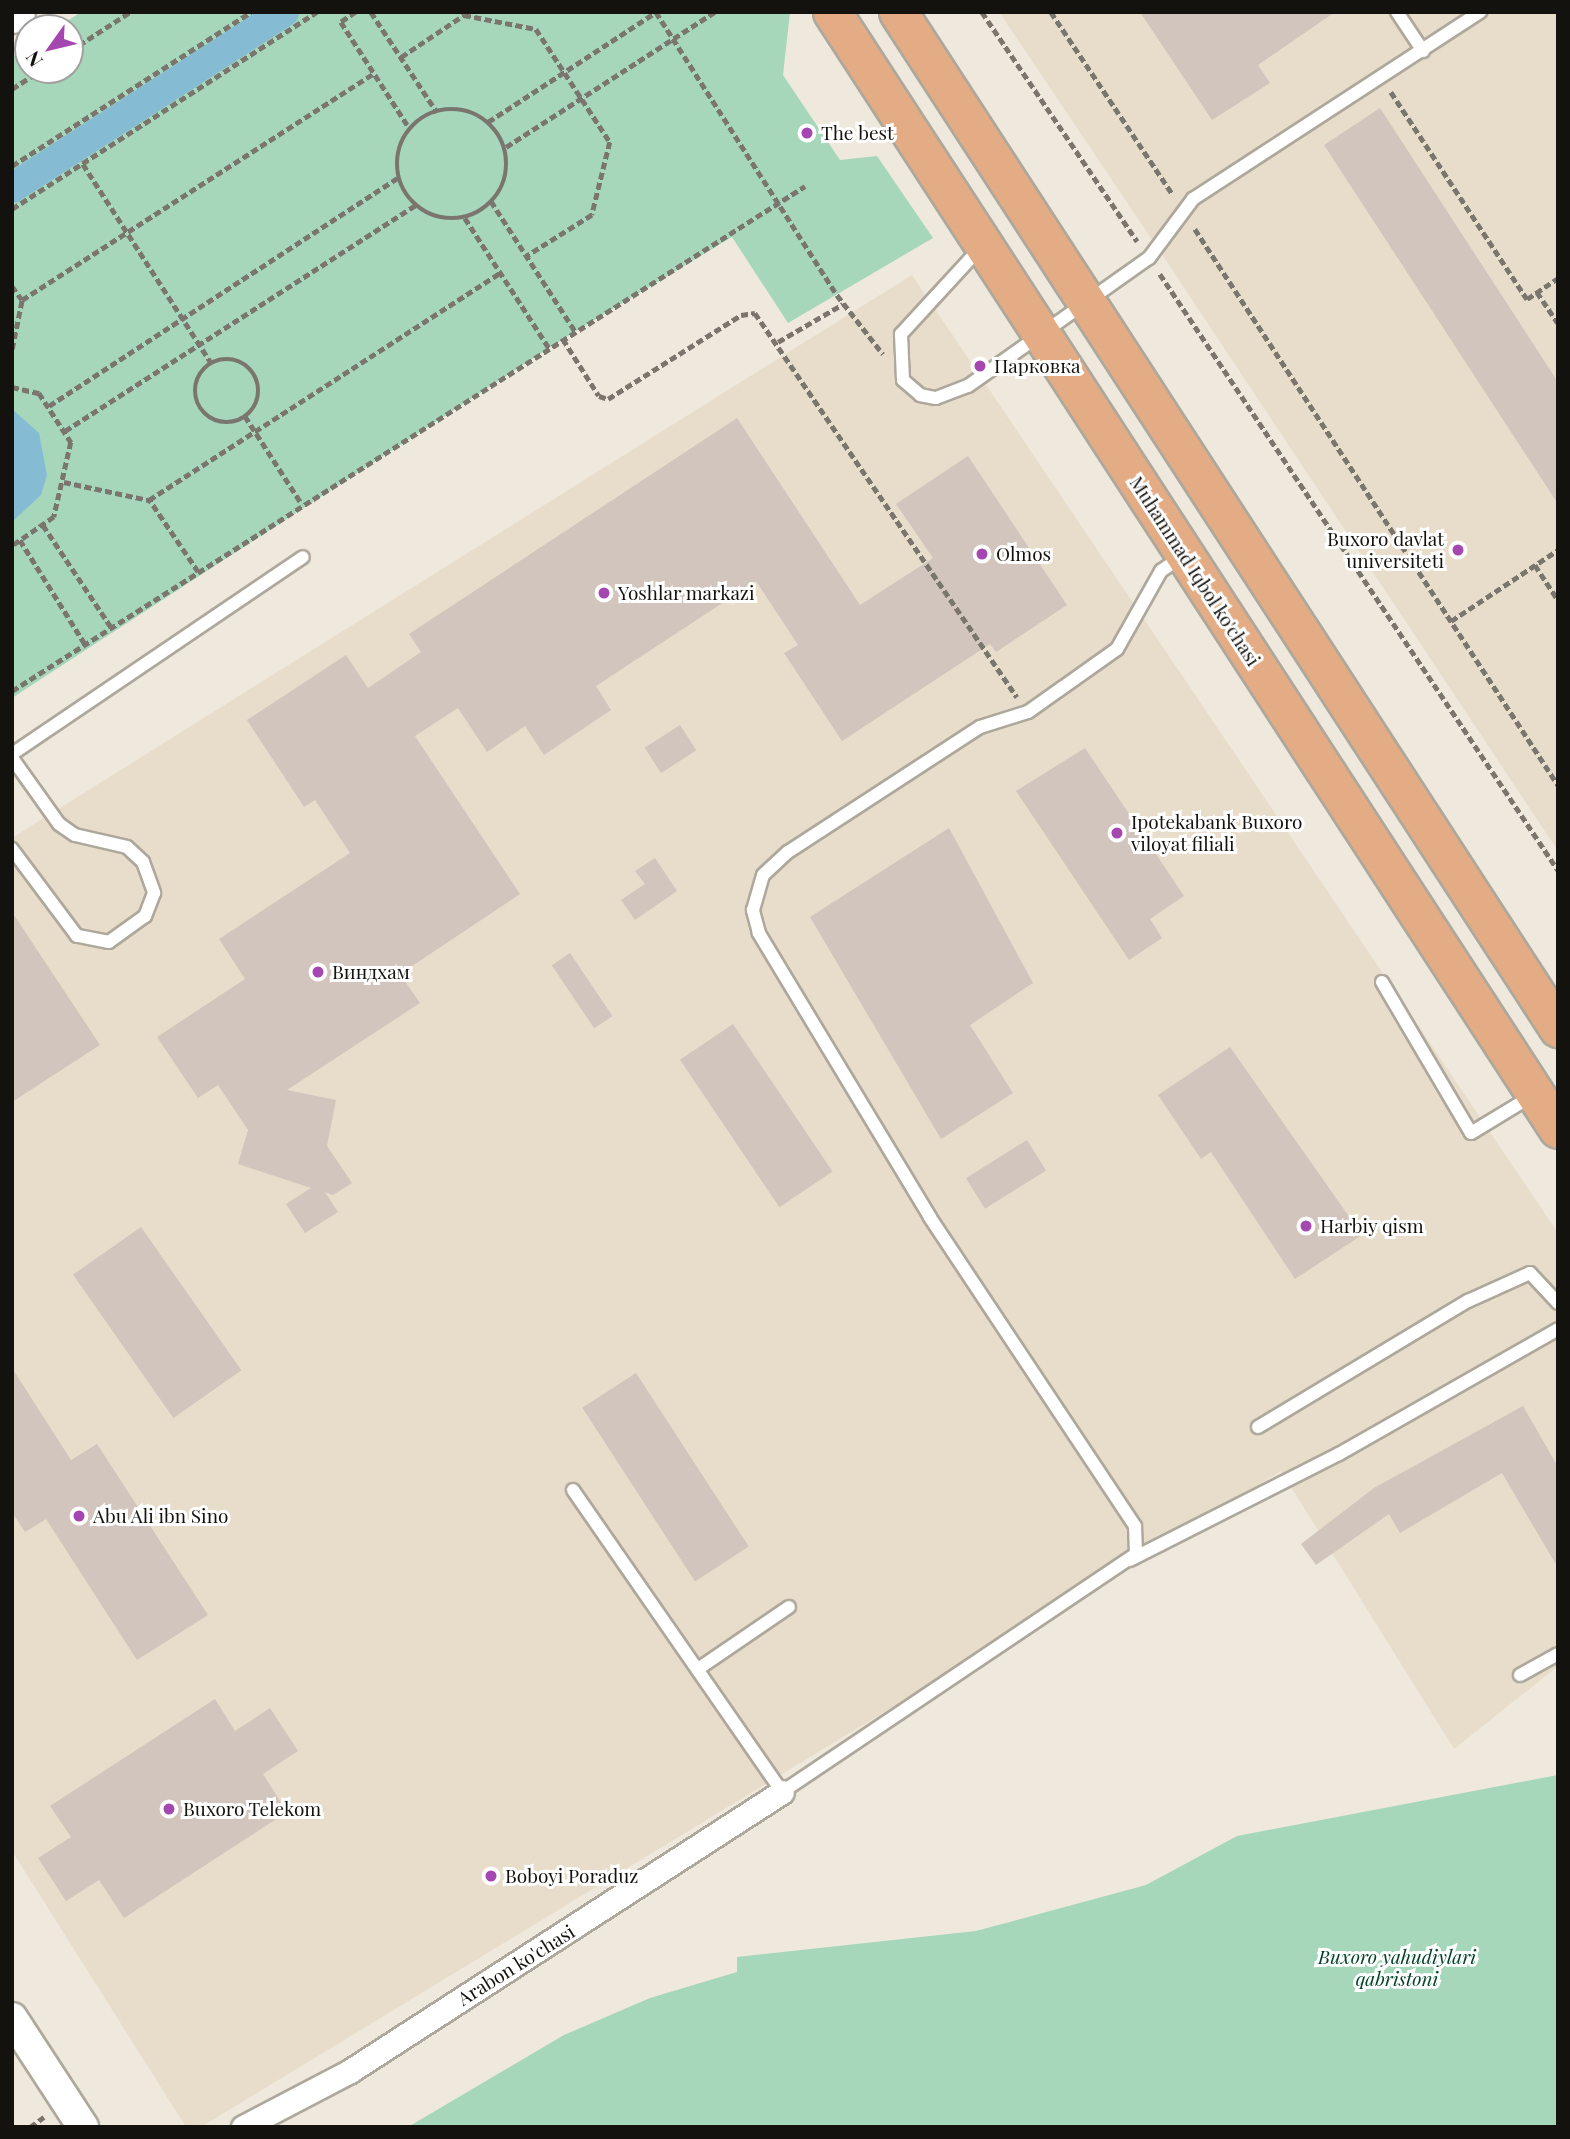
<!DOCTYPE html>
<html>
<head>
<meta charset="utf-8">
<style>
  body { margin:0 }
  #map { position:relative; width:1570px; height:2139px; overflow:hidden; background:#efe8dc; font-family:"Playfair Display",serif }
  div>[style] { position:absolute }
  .built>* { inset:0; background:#e8ddca }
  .green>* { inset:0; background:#a6d7bb }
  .water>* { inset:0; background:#85bcd4 }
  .canal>* { height:30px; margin:-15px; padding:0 15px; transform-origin:15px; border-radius:15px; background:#85bcd4 }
  .building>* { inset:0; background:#d1c5bd; transform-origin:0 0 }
  .path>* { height:4.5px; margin-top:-2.25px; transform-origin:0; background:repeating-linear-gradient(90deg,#7a766e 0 7px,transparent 0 10.5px) }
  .path>.ring { margin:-2.25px; padding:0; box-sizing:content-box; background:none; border:4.5px solid #7a766e; border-radius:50% }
  .roads { filter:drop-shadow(2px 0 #aea89c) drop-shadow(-2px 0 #aea89c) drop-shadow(0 2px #aea89c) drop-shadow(0 -2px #aea89c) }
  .service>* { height:12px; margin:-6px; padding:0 6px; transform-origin:6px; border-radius:6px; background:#fff }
  .minor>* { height:23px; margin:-11.5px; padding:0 11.5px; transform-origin:11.5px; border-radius:11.5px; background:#fff }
  .tertiary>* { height:30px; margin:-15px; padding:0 15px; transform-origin:15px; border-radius:15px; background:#fff }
  .secondary>* { height:33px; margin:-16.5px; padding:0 16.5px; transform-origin:16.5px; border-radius:16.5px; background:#fff }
  .primary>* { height:37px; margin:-18.5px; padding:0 18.5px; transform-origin:18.5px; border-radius:18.5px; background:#e3ac85 }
  .dots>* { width:19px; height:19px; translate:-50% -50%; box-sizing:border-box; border:4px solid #fff; border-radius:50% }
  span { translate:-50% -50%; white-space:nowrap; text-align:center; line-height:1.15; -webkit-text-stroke:6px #fff; paint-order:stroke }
  .poi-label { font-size:19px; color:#14120e }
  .left { translate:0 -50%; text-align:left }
  .right { translate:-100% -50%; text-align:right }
  .street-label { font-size:19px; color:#14120e }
  .park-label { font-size:19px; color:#004227; font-style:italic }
  .frame { position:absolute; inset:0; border:14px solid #14120e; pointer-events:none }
  .north { position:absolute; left:14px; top:14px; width:70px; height:70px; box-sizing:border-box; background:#fff; border:2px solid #a1a09f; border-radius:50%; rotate:236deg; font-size:19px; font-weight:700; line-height:28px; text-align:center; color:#14120e }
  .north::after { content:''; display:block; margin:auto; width:24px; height:32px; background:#a547b1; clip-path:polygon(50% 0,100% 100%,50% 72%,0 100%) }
</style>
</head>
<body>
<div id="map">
  <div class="built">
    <i style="clip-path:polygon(999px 12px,1558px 12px,1558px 851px,1159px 250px)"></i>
    <i style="clip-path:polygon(912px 275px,1558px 1233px,1558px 1666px,1454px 1749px,1281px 1471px,201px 2127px,186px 2127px,12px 1851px,12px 838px)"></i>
  </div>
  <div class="green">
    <i style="clip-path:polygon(81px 12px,790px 12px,783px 75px,840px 160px,877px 156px,933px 238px,788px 323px,732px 237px,563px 339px,12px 698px,12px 57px,28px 47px,28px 70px,70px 70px,70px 28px,57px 28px)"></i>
    <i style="clip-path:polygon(1558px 1775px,1558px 2127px,408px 2127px,564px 2035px,650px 1998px,737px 1972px,737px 1957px,976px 1931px,1146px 1885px,1237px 1836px)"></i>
  </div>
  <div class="water">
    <i style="clip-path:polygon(12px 409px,39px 433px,47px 475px,41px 495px,12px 522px)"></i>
  </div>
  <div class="canal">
    <i style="left:12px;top:188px;width:324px;rotate:-32.9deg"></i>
  </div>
  <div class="building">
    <i style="clip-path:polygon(1140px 12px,1335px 12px,1258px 65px,1270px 83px,1212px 120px)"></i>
    <i style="clip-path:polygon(1380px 108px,1558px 382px,1558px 504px,1324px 145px)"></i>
    <i style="clip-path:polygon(737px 418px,860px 605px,933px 558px,896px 504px,968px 456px,1067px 605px,996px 652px,990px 644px,842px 741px,784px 653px,798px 645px,756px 581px,596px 686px,611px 710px,544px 755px,525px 726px,487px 752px,458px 708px,415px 736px,520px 894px,400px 974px,420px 1003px,287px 1090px,336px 1100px,327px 1146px,352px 1183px,333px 1195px,325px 1192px,338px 1212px,305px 1233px,286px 1204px,311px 1188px,238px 1164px,248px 1130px,218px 1085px,198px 1098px,157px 1037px,245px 979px,219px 939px,350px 853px,315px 800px,304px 807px,247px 720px,346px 655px,368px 688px,421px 652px,409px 634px)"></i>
    <i style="left:680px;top:725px;width:30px;height:42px;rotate:57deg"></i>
    <i style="clip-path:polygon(1085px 748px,1184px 896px,1150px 919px,1162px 938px,1129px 960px,1016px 791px)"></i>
    <i style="clip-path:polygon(949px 828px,1033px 983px,970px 1025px,1013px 1093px,941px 1139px,810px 917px)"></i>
    <i style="clip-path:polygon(655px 858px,677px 891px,635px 920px,621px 900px,645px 884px,635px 871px)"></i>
    <i style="clip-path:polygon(12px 912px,100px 1045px,12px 1102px)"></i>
    <i style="left:570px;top:953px;width:76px;height:22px;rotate:56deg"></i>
    <i style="left:733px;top:1024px;width:178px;height:64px;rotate:56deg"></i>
    <i style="clip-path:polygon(1230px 1047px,1362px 1235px,1295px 1279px,1211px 1152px,1201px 1159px,1158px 1095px)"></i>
    <i style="left:1027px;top:1140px;width:36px;height:72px;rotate:58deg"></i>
    <i style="left:141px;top:1227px;width:175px;height:83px;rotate:55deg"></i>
    <i style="clip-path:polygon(12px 1368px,71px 1460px,97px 1444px,208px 1615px,137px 1660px,46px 1519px,25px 1532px,12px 1512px)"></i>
    <i style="left:636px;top:1373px;width:207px;height:64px;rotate:57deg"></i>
    <i style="clip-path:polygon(1523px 1406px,1558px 1467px,1558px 1568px,1502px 1473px,1400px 1533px,1389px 1514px,1316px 1565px,1301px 1544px,1374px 1488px)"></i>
    <i style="clip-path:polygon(215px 1699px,235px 1731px,270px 1708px,298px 1751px,263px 1774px,287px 1812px,124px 1918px,99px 1880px,66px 1901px,38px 1858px,71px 1837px,50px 1806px)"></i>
  </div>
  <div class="path">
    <i style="left:356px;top:12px;width:18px;rotate:146deg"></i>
    <i style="left:341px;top:22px;width:127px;rotate:57.2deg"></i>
    <i style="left:371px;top:12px;width:120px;rotate:56.6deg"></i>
    <i style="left:656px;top:12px;width:336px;rotate:57.4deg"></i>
    <i style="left:837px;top:295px;width:75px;rotate:52.1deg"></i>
    <i style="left:982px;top:12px;width:277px;rotate:55.9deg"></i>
    <i style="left:1051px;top:12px;width:220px;rotate:56.3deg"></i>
    <i style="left:70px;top:51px;width:72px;rotate:-33deg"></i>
    <i style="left:401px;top:57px;width:76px;rotate:-33.7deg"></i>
    <i style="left:464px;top:15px;width:73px;rotate:11deg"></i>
    <i style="left:536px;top:29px;width:135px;rotate:56.8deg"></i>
    <i style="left:610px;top:142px;width:75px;rotate:103.9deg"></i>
    <i style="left:592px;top:215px;width:77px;rotate:147.8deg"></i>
    <i style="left:12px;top:89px;width:35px;rotate:-33deg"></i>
    <i style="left:1391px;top:92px;width:248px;rotate:56.7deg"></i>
    <i style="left:1527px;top:299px;width:37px;rotate:-34deg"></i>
    <i class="ring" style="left:397px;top:109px;width:105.5px;height:105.5px"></i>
    <i style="left:488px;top:122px;width:201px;rotate:-33.2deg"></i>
    <i style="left:506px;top:147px;width:249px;rotate:-32.9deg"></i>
    <i style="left:83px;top:164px;width:238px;rotate:57.2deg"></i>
    <i style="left:12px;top:166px;width:284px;rotate:-32.8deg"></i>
    <i style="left:491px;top:201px;width:155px;rotate:57.1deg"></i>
    <i style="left:12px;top:209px;width:363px;rotate:-32.9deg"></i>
    <i style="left:465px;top:218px;width:155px;rotate:57.1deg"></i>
    <i style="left:1195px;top:229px;width:664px;rotate:56.86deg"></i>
    <i style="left:1160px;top:274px;width:717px;rotate:56.27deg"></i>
    <i style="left:12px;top:286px;width:17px;rotate:54deg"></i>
    <i style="left:1537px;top:292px;width:37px;rotate:56deg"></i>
    <i style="left:563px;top:339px;width:67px;rotate:57.7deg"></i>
    <i style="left:599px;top:396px;width:9px;rotate:18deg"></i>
    <i style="left:608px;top:399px;width:157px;rotate:-32.3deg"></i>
    <i style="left:741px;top:315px;width:14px;rotate:-8deg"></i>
    <i style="left:755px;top:313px;width:465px;rotate:55.7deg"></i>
    <i style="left:778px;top:342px;width:75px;rotate:-30.3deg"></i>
    <i style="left:12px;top:349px;width:50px;rotate:-78.5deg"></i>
    <i style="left:22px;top:300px;width:419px;rotate:-32.8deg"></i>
    <i class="ring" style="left:195px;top:359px;width:59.5px;height:59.5px"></i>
    <i style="left:12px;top:387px;width:28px;rotate:13deg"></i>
    <i style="left:39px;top:393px;width:59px;rotate:56.9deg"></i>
    <i style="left:71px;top:442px;width:77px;rotate:102.8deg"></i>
    <i style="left:54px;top:517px;width:51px;rotate:145.4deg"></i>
    <i style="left:49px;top:406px;width:417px;rotate:-33.2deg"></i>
    <i style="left:245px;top:416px;width:105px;rotate:57.1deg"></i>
    <i style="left:65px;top:431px;width:417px;rotate:-32.8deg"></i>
    <i style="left:64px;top:482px;width:87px;rotate:12deg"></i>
    <i style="left:43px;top:525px;width:123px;rotate:56.3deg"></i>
    <i style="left:20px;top:540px;width:123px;rotate:58deg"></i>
    <i style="left:1535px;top:565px;width:42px;rotate:56.7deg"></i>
    <i style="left:198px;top:572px;width:87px;rotate:-124.2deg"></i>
    <i style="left:149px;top:500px;width:418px;rotate:-32.9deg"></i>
    <i style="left:1451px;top:621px;width:128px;rotate:-33.6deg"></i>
    <i style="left:12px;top:691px;width:940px;rotate:-32.49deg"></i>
    <i style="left:30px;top:2127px;width:17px;rotate:-36deg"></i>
  </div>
  <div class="roads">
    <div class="service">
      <i style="left:1397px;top:12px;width:47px;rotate:56.3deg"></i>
      <i style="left:982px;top:246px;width:120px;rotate:132.6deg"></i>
      <i style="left:901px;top:334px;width:46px;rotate:87.5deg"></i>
      <i style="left:903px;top:380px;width:23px;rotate:41deg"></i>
      <i style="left:920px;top:395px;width:16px;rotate:11deg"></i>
      <i style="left:936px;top:398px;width:34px;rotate:-21deg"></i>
      <i style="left:968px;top:386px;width:222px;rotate:-35.3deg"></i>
      <i style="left:1149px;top:258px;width:74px;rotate:-53.3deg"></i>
      <i style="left:1193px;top:199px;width:343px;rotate:-33.1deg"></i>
      <i style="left:12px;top:754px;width:351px;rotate:-34.1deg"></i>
      <i style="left:12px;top:758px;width:81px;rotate:54.5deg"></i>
      <i style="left:59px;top:824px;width:19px;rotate:35deg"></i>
      <i style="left:75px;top:835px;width:53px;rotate:13deg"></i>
      <i style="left:127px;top:847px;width:22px;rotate:43deg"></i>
      <i style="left:143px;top:862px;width:33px;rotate:70deg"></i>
      <i style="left:154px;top:893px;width:25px;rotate:111deg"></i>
      <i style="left:145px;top:916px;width:44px;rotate:144.2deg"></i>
      <i style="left:109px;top:942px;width:33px;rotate:-169deg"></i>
      <i style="left:77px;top:936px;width:109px;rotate:-126.8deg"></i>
      <i style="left:1382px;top:982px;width:175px;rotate:59.5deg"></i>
      <i style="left:1471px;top:1133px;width:71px;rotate:-31.2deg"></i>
      <i style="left:1258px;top:1427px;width:245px;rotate:-31deg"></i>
      <i style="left:1468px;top:1301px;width:68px;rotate:-24.3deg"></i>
      <i style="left:1530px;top:1273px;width:41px;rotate:47deg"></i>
      <i style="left:573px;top:1490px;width:367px;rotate:55.3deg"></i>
      <i style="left:782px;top:1792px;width:427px;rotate:-33.9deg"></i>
      <i style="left:1136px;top:1554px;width:28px;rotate:-92deg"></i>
      <i style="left:1135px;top:1526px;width:371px;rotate:-123.6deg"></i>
      <i style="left:930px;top:1217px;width:332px;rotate:-121.1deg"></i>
      <i style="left:759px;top:933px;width:24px;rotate:-105deg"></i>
      <i style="left:753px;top:910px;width:36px;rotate:-74deg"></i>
      <i style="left:763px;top:875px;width:34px;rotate:-43deg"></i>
      <i style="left:788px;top:852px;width:229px;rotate:-33.1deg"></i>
      <i style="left:980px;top:727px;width:50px;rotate:-17.4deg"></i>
      <i style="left:1028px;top:712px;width:109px;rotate:-35.3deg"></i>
      <i style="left:1117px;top:649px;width:90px;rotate:-60.6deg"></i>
      <i style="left:1161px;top:571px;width:24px;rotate:-35deg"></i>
      <i style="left:1130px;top:1560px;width:234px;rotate:-26.9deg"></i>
      <i style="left:1339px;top:1454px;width:252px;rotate:-29.7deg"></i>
      <i style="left:698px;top:1669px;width:110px;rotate:-34.3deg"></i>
      <i style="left:1520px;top:1675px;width:43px;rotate:-28.9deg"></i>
    </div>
    <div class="minor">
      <i style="left:243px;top:2127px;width:121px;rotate:-27.6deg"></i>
      <i style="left:350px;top:2071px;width:514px;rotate:-32.86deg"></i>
    </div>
    <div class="tertiary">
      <i style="left:12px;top:2018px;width:130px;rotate:56.9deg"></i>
    </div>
    <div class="secondary">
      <i style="left:12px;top:16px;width:7px;rotate:-34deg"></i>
    </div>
    <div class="primary">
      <i style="left:832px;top:12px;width:1332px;rotate:56.98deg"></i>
      <i style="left:898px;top:12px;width:1212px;rotate:56.99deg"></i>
    </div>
  </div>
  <div class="dots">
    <i style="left:807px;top:133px;background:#a547b1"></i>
    <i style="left:980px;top:366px;background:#a547b1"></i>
    <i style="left:1458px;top:550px;background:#a547b1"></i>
    <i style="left:982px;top:554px;background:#a547b1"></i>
    <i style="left:604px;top:593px;background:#a547b1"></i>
    <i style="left:1117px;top:833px;background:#a547b1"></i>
    <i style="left:318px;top:972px;background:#a547b1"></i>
    <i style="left:1306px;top:1226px;background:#a547b1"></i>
    <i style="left:79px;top:1516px;background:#a547b1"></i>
    <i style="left:169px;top:1809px;background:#a547b1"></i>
    <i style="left:491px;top:1876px;background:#a547b1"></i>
  </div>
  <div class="poi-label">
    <span class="left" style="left:821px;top:133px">The best</span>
    <span class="left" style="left:994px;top:366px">Парковка</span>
    <span class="right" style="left:1444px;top:550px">Buxoro davlat<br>universiteti</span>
    <span class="left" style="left:996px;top:554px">Olmos</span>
    <span class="left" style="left:618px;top:593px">Yoshlar markazi</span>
    <span class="left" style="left:1131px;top:833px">Ipotekabank Buxoro<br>viloyat filiali</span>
    <span class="left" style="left:332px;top:972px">Виндхам</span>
    <span class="left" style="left:1320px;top:1226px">Harbiy qism</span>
    <span class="left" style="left:93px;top:1516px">Abu Ali ibn Sino</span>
    <span class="left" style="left:183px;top:1809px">Buxoro Telekom</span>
    <span class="left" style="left:505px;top:1876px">Boboyi Poraduz</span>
  </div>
  <div class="street-label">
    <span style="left:1195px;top:571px;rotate:57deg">Muhammad Iqbol ko'chasi</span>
    <span style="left:516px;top:1965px;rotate:-32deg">Arabon ko'chasi</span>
  </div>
  <div class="park-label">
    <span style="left:1397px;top:1968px">Buxoro yahudiylari<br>qabristoni</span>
  </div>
  <div class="frame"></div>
  <div class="north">N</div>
</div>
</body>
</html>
